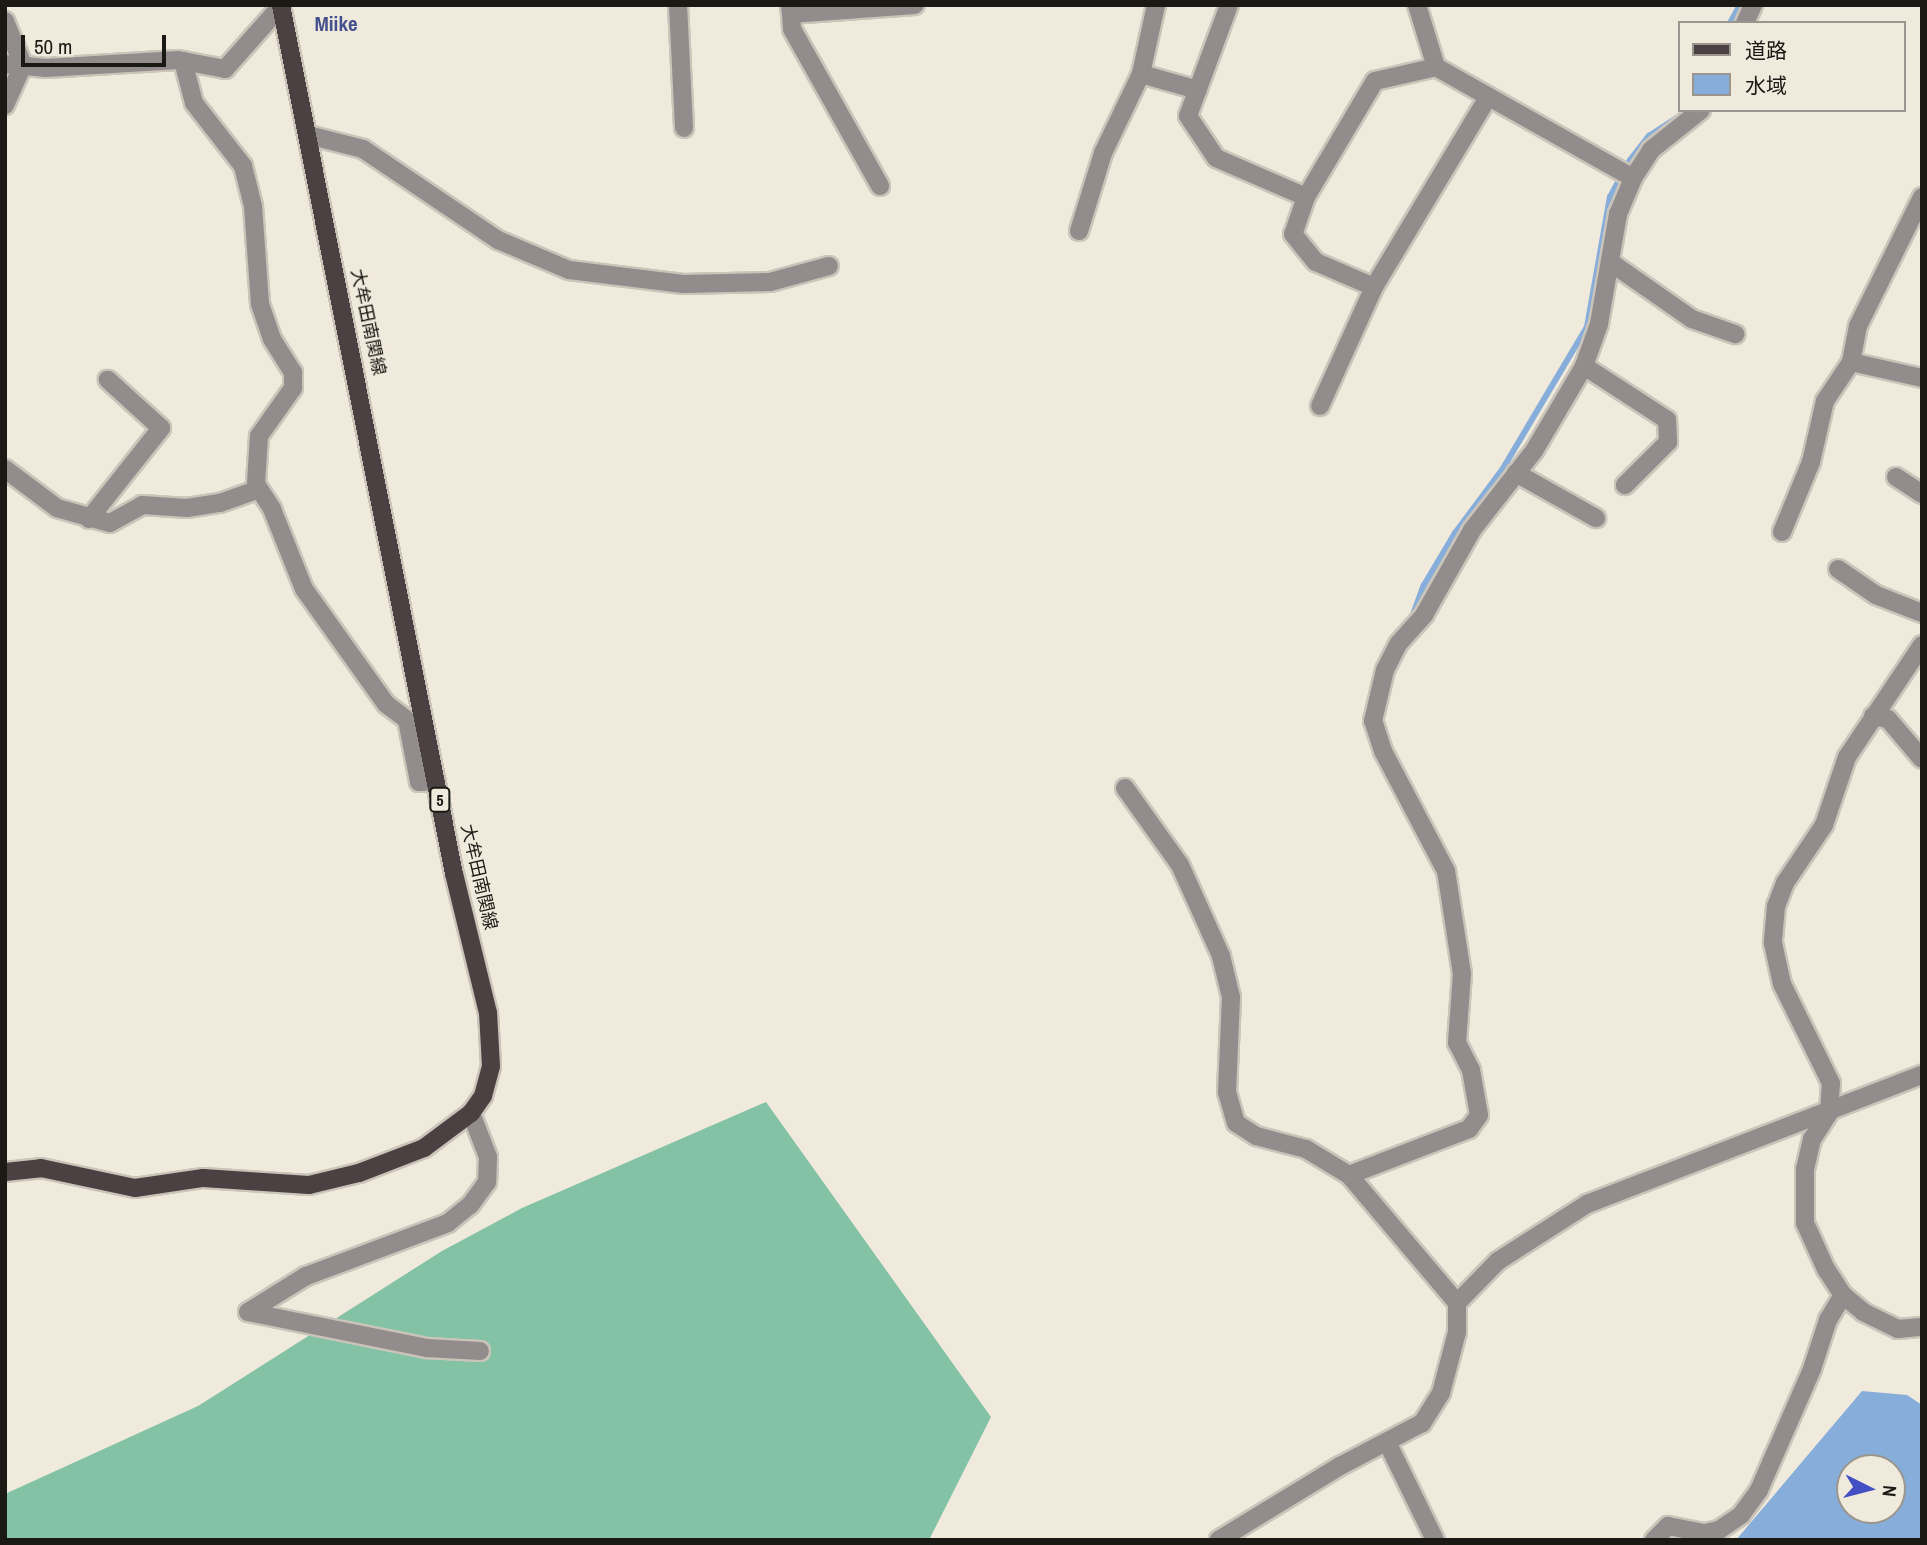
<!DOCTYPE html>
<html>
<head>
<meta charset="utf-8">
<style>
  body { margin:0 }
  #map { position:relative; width:1927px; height:1545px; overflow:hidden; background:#f0eadd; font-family:"Archivo Narrow","Noto Sans JP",sans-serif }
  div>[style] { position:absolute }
  .forest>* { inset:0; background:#84c2a5 }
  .water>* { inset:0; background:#87adda }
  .stream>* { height:6px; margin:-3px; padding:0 3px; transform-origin:3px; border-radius:3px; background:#87adda }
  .roads { filter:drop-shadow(2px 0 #cac4b9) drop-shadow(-2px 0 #cac4b9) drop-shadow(0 2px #cac4b9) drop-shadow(0 -2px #cac4b9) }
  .minor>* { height:18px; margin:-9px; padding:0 9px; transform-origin:9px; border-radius:9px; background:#928c8d }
  .major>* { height:18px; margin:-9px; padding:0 9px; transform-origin:9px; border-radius:9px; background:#4b4143 }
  span { translate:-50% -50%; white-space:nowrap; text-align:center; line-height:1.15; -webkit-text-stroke:5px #f0eadd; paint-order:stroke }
  .shield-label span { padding:2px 5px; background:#f0eadd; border:2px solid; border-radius:5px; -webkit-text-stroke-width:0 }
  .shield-label { font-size:16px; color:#1b1914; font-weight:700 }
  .street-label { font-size:18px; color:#1b1914 }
  .quarter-label { font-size:21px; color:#44508d; font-weight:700 }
  .frame { position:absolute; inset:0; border:7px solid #1b1914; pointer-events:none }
  .legend { position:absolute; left:1678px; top:21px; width:228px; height:91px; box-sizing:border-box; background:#f0eadd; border:2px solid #9b968d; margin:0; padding:9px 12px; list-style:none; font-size:21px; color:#1b1914 }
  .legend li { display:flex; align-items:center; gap:14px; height:35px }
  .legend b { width:35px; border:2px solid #9b968d }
  .north { position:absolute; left:1836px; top:1454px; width:70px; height:70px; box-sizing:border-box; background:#f0eadd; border:2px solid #9b968d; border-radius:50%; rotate:96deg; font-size:19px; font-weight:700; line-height:28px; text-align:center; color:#1b1914 }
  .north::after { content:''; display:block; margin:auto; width:24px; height:32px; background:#4350c4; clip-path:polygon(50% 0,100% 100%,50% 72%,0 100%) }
  .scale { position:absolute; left:21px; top:35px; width:145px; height:32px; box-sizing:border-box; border:4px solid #1b1914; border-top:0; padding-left:9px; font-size:21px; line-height:24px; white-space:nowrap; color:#1b1914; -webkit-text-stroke:5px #f0eadd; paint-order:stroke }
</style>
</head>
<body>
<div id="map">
  <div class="forest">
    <i style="clip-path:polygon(766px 1102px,991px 1417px,929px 1540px,5px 1540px,5px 1494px,198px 1406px,442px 1251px,522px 1208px)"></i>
  </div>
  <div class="water">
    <i style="clip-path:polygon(evenodd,1862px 1391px,1907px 1395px,1922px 1405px,1922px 1540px,1736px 1540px,1862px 1391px,1850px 1468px,1892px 1468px,1892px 1510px,1850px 1510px,1850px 1468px)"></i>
  </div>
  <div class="stream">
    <i style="left:1730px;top:23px;width:21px;rotate:-61deg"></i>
    <i style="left:1411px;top:620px;width:37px;rotate:-70deg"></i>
    <i style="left:1424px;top:585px;width:61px;rotate:-59.2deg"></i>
    <i style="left:1455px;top:533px;width:79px;rotate:-53.3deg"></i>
    <i style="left:1502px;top:470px;width:166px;rotate:-59.3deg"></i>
    <i style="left:1587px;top:327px;width:132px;rotate:-80deg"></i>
    <i style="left:1610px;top:197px;width:42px;rotate:-61.6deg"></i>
    <i style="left:1630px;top:160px;width:31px;rotate:-52deg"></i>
    <i style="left:1649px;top:136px;width:42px;rotate:-33.3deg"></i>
  </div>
  <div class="roads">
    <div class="minor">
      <i style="left:678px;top:5px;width:123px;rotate:87.2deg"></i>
      <i style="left:790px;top:5px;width:9px;rotate:84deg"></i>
      <i style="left:791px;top:14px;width:124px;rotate:-4.2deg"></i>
      <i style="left:1156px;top:5px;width:71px;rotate:102.3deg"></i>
      <i style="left:1141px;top:74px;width:59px;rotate:15.7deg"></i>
      <i style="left:1229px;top:5px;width:118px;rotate:110.3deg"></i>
      <i style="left:1188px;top:116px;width:50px;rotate:56.3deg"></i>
      <i style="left:1216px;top:158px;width:98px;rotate:23.4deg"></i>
      <i style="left:1306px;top:197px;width:39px;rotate:109deg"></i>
      <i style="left:1293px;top:234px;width:36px;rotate:51deg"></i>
      <i style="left:1316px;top:262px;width:63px;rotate:23.3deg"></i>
      <i style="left:1417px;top:5px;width:65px;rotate:73deg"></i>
      <i style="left:791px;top:14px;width:15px;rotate:86deg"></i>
      <i style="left:792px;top:29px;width:180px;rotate:60.7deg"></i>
      <i style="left:5px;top:21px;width:48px;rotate:67.8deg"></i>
      <i style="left:23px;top:65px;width:44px;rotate:114.2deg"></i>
      <i style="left:1745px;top:23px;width:20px;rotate:-66deg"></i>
      <i style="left:183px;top:61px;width:43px;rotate:75.3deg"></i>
      <i style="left:194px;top:103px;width:80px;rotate:52.1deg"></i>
      <i style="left:243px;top:166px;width:41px;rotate:76deg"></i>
      <i style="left:253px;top:206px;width:98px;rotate:85.9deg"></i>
      <i style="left:260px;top:304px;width:37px;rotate:71deg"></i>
      <i style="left:272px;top:339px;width:39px;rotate:58deg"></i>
      <i style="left:293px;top:372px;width:16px;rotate:90deg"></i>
      <i style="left:293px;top:388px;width:59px;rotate:125.3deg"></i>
      <i style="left:259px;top:436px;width:48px;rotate:93.6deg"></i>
      <i style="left:256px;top:484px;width:30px;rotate:57deg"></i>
      <i style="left:272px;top:509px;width:86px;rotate:68.2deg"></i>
      <i style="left:304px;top:589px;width:141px;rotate:54.5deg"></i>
      <i style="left:386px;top:704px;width:26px;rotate:37deg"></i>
      <i style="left:407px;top:720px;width:63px;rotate:79deg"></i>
      <i style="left:419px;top:782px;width:17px;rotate:-3deg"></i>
      <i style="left:5px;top:64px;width:41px;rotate:5.6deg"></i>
      <i style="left:46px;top:68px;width:132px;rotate:-3.5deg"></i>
      <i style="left:178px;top:60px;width:48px;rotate:10.8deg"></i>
      <i style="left:225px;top:69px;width:84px;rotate:-48.4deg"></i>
      <i style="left:308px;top:135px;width:57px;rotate:14.3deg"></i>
      <i style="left:363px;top:149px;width:163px;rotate:34deg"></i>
      <i style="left:498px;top:240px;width:77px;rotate:22.9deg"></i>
      <i style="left:569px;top:270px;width:115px;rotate:7deg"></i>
      <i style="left:683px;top:284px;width:87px;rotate:-1.3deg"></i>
      <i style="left:770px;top:282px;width:61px;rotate:-15.2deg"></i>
      <i style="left:1306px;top:197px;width:135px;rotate:-59.3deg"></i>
      <i style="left:1375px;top:81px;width:63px;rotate:-12.9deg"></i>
      <i style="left:1436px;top:67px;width:226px;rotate:29.4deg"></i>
      <i style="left:1922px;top:197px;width:144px;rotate:116.4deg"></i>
      <i style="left:1858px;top:326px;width:37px;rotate:101deg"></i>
      <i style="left:1851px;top:362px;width:73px;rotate:12.7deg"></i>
      <i style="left:1079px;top:231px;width:82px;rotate:-72.9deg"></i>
      <i style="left:1103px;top:153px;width:88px;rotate:-64.3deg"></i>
      <i style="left:1610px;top:262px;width:100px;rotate:34.8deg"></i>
      <i style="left:1692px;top:319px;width:46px;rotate:19.2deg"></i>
      <i style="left:1584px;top:366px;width:99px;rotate:33deg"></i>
      <i style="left:1667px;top:420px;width:22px;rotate:87deg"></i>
      <i style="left:1668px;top:442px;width:61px;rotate:135deg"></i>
      <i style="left:1320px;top:406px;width:131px;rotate:-65.6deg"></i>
      <i style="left:1374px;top:287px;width:222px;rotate:-59deg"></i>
      <i style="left:5px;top:469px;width:65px;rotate:36.9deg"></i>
      <i style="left:57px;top:508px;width:55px;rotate:15.8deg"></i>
      <i style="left:110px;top:523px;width:37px;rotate:-29deg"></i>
      <i style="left:142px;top:505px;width:45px;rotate:3.8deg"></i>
      <i style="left:187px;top:508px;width:33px;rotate:-9deg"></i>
      <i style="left:220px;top:503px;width:41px;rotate:-19.7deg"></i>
      <i style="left:1516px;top:473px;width:92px;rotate:29.4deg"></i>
      <i style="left:1896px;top:477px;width:31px;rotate:33deg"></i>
      <i style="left:89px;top:519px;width:116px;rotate:-51.6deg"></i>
      <i style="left:161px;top:428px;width:72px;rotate:-137.8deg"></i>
      <i style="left:1782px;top:532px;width:76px;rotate:-67.5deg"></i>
      <i style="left:1811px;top:462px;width:63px;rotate:-77.1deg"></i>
      <i style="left:1825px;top:401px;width:47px;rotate:-56.3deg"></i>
      <i style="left:1838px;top:569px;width:46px;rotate:34.4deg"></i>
      <i style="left:1876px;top:595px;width:49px;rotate:21.4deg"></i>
      <i style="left:1922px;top:645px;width:135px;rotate:123.8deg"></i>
      <i style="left:1847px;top:757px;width:72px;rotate:108.7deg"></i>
      <i style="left:1824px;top:825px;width:70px;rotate:123.9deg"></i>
      <i style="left:1785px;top:883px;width:25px;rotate:111deg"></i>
      <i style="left:1776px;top:906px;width:37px;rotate:95deg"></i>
      <i style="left:1773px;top:943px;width:42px;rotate:77.6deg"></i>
      <i style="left:1782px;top:984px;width:110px;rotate:63.7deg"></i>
      <i style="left:1831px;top:1083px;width:30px;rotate:94deg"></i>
      <i style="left:1829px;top:1113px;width:31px;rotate:123deg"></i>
      <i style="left:1812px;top:1139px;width:31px;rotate:103deg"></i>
      <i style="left:1805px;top:1169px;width:54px;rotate:90deg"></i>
      <i style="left:1805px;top:1223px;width:51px;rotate:65.5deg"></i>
      <i style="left:1826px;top:1269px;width:31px;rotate:57deg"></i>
      <i style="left:1843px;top:1295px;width:26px;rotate:40deg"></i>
      <i style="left:1863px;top:1312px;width:39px;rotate:26deg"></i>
      <i style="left:1898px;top:1329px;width:24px;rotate:-5deg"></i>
      <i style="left:1873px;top:716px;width:15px;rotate:11deg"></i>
      <i style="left:1888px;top:719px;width:52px;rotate:49.6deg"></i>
      <i style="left:1125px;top:788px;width:95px;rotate:54.5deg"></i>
      <i style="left:1180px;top:865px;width:100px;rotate:65.7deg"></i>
      <i style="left:1221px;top:956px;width:42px;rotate:76.3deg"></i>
      <i style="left:1231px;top:997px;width:95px;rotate:92.4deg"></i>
      <i style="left:1227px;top:1092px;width:32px;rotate:74deg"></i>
      <i style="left:1236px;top:1123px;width:24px;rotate:33deg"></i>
      <i style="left:1256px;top:1136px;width:52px;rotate:14.6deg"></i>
      <i style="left:1306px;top:1149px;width:50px;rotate:31.2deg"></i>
      <i style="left:1349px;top:1175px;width:167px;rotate:49.8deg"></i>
      <i style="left:1457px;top:1303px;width:29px;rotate:90deg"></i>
      <i style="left:1457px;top:1332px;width:63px;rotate:104.7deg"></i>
      <i style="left:1441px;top:1393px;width:36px;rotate:122deg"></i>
      <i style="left:1422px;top:1423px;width:93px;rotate:152.3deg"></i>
      <i style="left:1340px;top:1466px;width:142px;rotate:148.6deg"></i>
      <i style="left:471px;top:1113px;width:47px;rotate:68.9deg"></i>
      <i style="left:488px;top:1157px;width:25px;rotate:92deg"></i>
      <i style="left:487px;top:1182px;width:29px;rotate:126deg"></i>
      <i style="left:470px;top:1205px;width:28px;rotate:141deg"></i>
      <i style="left:448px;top:1223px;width:152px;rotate:159.5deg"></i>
      <i style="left:306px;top:1276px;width:68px;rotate:148.2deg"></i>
      <i style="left:248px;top:1312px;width:183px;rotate:11.4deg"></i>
      <i style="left:427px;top:1348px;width:53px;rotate:3.2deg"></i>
      <i style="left:1349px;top:1175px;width:129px;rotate:-21deg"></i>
      <i style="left:1469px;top:1129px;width:17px;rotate:-54deg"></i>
      <i style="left:1479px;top:1115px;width:46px;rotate:-100.1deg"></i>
      <i style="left:1471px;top:1070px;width:30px;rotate:-117deg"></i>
      <i style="left:1457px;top:1043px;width:69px;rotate:-85.9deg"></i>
      <i style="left:1462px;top:974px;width:104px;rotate:-98.8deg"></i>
      <i style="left:1446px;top:871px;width:136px;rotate:-117.7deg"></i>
      <i style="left:1383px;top:751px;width:32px;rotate:-108deg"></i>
      <i style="left:1373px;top:721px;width:52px;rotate:-76.8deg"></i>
      <i style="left:1385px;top:670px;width:30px;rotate:-63deg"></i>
      <i style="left:1399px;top:643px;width:38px;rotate:-48deg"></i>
      <i style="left:1424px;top:615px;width:98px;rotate:-60.5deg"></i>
      <i style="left:1472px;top:530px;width:100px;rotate:-51.9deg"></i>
      <i style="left:1534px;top:451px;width:99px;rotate:-59.5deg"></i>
      <i style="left:1584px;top:366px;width:45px;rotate:-70.3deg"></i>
      <i style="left:1599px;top:324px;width:112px;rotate:-80.2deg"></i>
      <i style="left:1618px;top:214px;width:39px;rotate:-67deg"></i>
      <i style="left:1633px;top:178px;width:33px;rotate:-57deg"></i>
      <i style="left:1651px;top:150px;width:64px;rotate:-38.7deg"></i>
      <i style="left:1457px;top:1303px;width:59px;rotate:-45.7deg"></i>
      <i style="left:1498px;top:1261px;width:106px;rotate:-32.6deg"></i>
      <i style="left:1587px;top:1204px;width:359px;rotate:-21.1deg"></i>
      <i style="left:1387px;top:1442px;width:109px;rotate:63.9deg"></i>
      <i style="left:1654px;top:1540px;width:20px;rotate:-45deg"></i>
      <i style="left:1668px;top:1526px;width:38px;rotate:11deg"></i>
      <i style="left:1705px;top:1533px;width:14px;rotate:-12deg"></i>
      <i style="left:1719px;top:1530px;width:27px;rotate:-34deg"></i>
      <i style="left:1741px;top:1515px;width:31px;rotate:-54deg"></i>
      <i style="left:1759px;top:1490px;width:132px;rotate:-66.3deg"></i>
      <i style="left:1812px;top:1369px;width:52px;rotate:-71.9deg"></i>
      <i style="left:1828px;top:1320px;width:29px;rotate:-59deg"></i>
    </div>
    <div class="major">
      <i style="left:5px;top:1172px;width:36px;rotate:-6deg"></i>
      <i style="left:41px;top:1168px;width:96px;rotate:12deg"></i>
      <i style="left:135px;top:1188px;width:69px;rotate:-8.4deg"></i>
      <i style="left:203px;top:1178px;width:106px;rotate:3.8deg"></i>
      <i style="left:309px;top:1185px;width:51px;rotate:-13.5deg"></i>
      <i style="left:359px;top:1173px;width:70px;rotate:-21deg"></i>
      <i style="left:424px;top:1148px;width:59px;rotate:-36.7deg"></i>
      <i style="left:471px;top:1113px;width:21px;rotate:-55deg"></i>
      <i style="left:483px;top:1096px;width:31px;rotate:-75deg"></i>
      <i style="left:491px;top:1066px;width:53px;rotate:-93.2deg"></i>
      <i style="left:488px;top:1013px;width:143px;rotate:-103.7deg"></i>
      <i style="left:454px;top:874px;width:886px;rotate:-101.26deg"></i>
    </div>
  </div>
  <div class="shield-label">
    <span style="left:440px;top:800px">5</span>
  </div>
  <div class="street-label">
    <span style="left:368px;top:322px;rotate:78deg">大牟田南関線</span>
    <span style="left:479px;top:877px;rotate:77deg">大牟田南関線</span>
  </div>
  <div class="quarter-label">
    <span style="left:336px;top:24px">Miike</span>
  </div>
  <div class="frame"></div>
  <ul class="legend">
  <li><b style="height:9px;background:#4b4143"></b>道路</li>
  <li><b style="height:19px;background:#87adda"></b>水域</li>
  </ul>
  <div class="north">N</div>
  <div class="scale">50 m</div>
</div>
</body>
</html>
